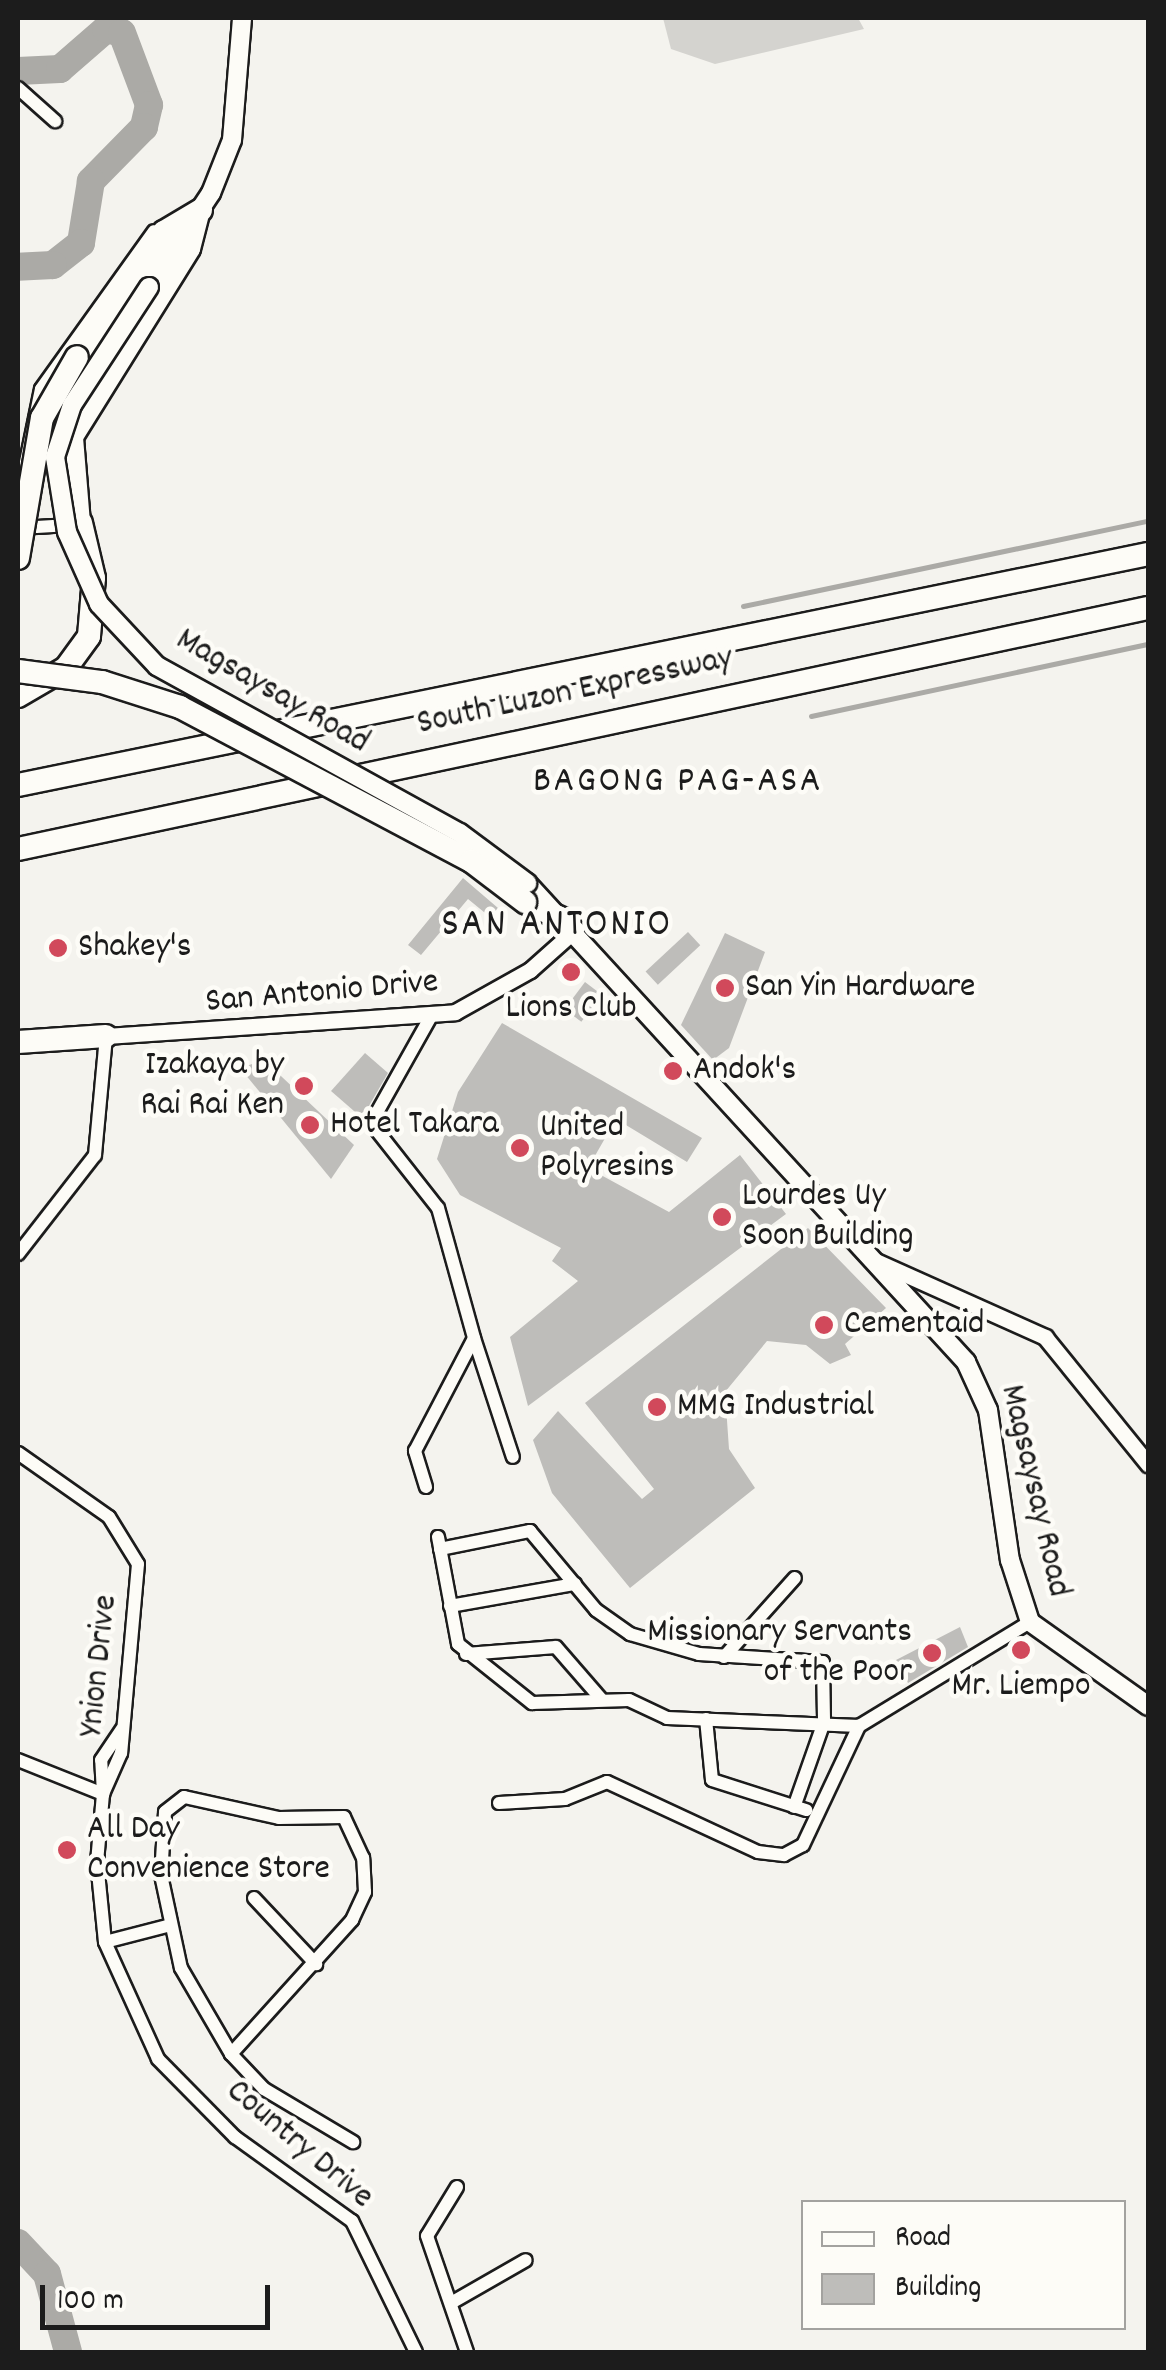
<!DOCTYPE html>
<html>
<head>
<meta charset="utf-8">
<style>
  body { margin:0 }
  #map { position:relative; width:1166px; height:2370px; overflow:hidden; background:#f4f3ee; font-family:Dekko,sans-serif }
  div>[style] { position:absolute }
  .green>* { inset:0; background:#d4d3cf }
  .stream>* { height:5px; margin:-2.5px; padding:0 2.5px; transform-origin:2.5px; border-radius:2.5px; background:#abaaa6 }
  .river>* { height:28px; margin:-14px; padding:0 14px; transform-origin:14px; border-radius:14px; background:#abaaa6 }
  .building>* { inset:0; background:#bebdba; transform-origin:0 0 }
  .roads { filter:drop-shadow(2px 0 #1c1c1c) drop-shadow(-2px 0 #1c1c1c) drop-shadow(0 2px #1c1c1c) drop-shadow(0 -2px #1c1c1c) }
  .minor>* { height:12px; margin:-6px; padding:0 6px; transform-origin:6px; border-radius:6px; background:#fdfcf7 }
  .tertiary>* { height:15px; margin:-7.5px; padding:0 7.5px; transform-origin:7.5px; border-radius:7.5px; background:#fdfcf7 }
  .secondary>* { height:18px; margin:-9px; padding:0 9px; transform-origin:9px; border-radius:9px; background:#fdfcf7 }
  .motorway>* { height:22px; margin:-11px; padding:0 11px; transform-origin:11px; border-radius:11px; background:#fdfcf7 }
  .bridges { filter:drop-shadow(2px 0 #1c1c1c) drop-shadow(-2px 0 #1c1c1c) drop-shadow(0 2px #1c1c1c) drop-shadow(0 -2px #1c1c1c) }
  .secondary-bridge>* { height:18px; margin:-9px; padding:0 9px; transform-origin:9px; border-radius:9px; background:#fdfcf7 }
  .motorway-bridge>* { height:22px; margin:-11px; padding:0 11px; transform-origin:11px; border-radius:11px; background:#fdfcf7 }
  .dots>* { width:28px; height:28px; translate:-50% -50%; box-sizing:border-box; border:5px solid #fdfcf7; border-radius:50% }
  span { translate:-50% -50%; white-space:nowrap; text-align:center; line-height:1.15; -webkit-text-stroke:9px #fdfcf7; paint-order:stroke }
  .street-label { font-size:35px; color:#1c1c1c }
  .poi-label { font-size:35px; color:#1c1c1c }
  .left { translate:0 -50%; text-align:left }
  .right { translate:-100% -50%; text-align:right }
  .neighbourhood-label { font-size:38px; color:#1c1c1c; letter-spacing:2.5px }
  .quarter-label { font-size:40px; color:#1c1c1c; letter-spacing:2.5px }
  .frame { position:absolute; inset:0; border:20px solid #1c1c1c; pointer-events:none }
  .legend { position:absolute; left:801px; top:2200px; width:325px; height:130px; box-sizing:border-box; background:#fdfcf7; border:2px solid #a3a29f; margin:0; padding:12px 18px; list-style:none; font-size:30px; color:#1c1c1c }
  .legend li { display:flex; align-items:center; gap:20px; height:50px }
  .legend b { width:50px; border:2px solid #a3a29f }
  .scale { position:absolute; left:40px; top:2285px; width:230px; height:45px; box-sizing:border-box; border:5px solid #1c1c1c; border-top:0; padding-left:12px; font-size:30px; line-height:35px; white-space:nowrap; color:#1c1c1c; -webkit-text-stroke:8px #fdfcf7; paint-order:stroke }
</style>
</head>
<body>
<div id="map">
  <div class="green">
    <i style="clip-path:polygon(663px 18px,858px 18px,864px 29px,715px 64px,671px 49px)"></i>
  </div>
  <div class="stream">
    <i style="left:743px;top:606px;width:414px;rotate:-11.9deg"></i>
    <i style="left:811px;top:716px;width:345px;rotate:-12.1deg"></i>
  </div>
  <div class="river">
    <i style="left:18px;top:71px;width:42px;rotate:-2.7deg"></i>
    <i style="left:60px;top:69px;width:61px;rotate:-41deg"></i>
    <i style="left:106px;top:29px;width:16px;rotate:14deg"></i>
    <i style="left:122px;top:33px;width:77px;rotate:69.4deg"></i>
    <i style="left:149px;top:105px;width:23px;rotate:103deg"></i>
    <i style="left:144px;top:127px;width:76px;rotate:134.5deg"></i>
    <i style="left:91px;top:181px;width:63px;rotate:99.2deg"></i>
    <i style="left:81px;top:243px;width:36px;rotate:142deg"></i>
    <i style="left:53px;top:265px;width:35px;rotate:177deg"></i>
    <i style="left:18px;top:2243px;width:42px;rotate:46.9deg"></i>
    <i style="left:47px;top:2274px;width:81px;rotate:74.9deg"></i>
  </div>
  <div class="building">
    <i style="clip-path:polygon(463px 878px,498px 908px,490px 917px,468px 899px,421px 955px,408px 945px)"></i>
    <i style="left:688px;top:932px;width:18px;height:58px;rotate:47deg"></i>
    <i style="clip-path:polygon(725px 933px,765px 952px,729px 1048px,713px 1060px,681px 1025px)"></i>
    <i style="left:585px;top:982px;width:21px;height:34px;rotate:37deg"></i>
    <i style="clip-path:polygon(502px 1023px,702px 1138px,687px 1162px,616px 1119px,588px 1168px,669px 1212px,740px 1155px,786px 1214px,528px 1406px,510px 1337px,578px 1281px,552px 1261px,561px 1248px,460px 1195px,437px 1159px,458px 1092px)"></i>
    <i style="clip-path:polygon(365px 1053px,388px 1073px,362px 1118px,331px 1091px)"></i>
    <i style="clip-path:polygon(264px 1060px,354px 1145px,331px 1179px,240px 1068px)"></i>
    <i style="clip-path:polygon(808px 1228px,886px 1308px,845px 1344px,851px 1355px,830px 1364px,806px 1345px,767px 1341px,725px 1392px,729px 1449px,755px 1488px,630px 1588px,552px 1493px,533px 1440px,558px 1411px,642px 1499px,654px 1489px,585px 1403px)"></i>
    <i style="clip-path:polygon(960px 1627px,968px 1647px,908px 1683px,896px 1660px)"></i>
  </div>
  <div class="roads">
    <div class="minor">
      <i style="left:18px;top:88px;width:50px;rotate:41.7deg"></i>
      <i style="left:19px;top:496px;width:109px;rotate:-78.4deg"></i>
      <i style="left:41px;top:389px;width:194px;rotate:-54.4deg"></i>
      <i style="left:20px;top:528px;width:50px;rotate:-3.4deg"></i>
      <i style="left:430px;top:1018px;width:120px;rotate:119.3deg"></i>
      <i style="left:371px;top:1123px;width:108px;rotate:51.8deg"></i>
      <i style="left:438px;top:1208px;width:135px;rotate:74.5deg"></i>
      <i style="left:18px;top:1254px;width:125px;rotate:-52.1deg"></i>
      <i style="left:95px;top:1155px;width:120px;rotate:-84.7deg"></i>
      <i style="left:18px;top:1453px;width:111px;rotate:35.1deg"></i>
      <i style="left:109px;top:1517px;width:55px;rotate:58.3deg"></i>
      <i style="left:138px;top:1564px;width:190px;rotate:95.1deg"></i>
      <i style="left:121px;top:1753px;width:45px;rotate:113.7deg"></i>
      <i style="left:103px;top:1794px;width:68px;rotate:95deg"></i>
      <i style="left:97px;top:1862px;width:80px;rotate:84.3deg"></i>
      <i style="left:105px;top:1942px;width:128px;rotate:65.6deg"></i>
      <i style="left:158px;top:2059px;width:110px;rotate:45.4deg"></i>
      <i style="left:235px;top:2137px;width:144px;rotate:35.7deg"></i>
      <i style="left:352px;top:2221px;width:146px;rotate:64deg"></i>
      <i style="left:426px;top:1487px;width:38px;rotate:-107deg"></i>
      <i style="left:415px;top:1451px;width:127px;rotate:-62.4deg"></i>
      <i style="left:474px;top:1338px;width:125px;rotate:71.9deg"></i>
      <i style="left:438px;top:1537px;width:109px;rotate:79.4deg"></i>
      <i style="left:458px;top:1644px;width:95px;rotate:38.6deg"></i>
      <i style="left:532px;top:1703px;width:97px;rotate:-1.8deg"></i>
      <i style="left:629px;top:1700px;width:42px;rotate:25.3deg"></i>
      <i style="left:667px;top:1718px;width:192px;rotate:2.4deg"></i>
      <i style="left:859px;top:1726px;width:200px;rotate:-31.3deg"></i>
      <i style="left:440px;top:1549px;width:92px;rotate:-11.3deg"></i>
      <i style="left:530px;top:1531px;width:103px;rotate:50.1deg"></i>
      <i style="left:596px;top:1610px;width:42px;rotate:35.2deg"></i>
      <i style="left:630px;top:1634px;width:72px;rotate:16.2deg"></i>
      <i style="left:699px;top:1654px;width:124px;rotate:3.7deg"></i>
      <i style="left:823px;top:1662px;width:60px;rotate:89deg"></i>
      <i style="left:824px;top:1722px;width:90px;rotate:109.4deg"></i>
      <i style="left:450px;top:1606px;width:127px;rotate:-10deg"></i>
      <i style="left:466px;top:1654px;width:90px;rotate:-4.4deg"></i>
      <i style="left:556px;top:1647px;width:70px;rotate:49deg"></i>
      <i style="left:724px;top:1657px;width:106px;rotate:-48.1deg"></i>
      <i style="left:706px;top:1719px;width:61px;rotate:84.4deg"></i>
      <i style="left:712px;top:1780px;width:99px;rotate:17.7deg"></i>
      <i style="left:18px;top:1760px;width:92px;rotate:21.8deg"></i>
      <i style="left:103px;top:1794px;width:34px;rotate:-93deg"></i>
      <i style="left:101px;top:1760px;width:37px;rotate:-56deg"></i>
      <i style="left:499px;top:1803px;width:66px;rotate:-3.5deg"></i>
      <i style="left:565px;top:1799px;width:45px;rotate:-22deg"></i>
      <i style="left:607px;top:1782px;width:166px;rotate:24.9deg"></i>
      <i style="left:758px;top:1852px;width:26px;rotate:7deg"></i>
      <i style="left:784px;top:1855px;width:21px;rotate:-28deg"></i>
      <i style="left:803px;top:1845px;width:132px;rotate:-64.8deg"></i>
      <i style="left:254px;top:1898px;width:91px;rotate:46.8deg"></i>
      <i style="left:105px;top:1942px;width:64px;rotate:-14.5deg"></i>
      <i style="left:231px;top:2054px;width:181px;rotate:-47.9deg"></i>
      <i style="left:352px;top:1920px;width:31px;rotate:-65deg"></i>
      <i style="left:365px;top:1892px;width:34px;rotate:-93deg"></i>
      <i style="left:363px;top:1858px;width:45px;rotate:-114.9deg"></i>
      <i style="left:344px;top:1817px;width:65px;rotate:179.1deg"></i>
      <i style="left:279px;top:1818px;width:97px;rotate:-167.5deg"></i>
      <i style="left:184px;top:1797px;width:24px;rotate:142deg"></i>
      <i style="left:165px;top:1812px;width:63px;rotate:93.6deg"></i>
      <i style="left:161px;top:1875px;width:95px;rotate:77.9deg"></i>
      <i style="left:181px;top:1968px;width:99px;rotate:59.8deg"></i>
      <i style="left:231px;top:2054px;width:48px;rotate:46.7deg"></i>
      <i style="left:264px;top:2089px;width:104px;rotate:30.8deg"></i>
      <i style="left:457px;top:2187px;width:57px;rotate:121.5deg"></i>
      <i style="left:427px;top:2236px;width:123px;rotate:71deg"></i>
      <i style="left:451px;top:2303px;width:86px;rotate:-29.8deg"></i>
    </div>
    <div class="tertiary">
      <i style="left:106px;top:1036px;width:350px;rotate:-3.9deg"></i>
      <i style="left:455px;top:1012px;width:86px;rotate:-29.2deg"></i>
      <i style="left:530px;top:970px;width:62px;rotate:-41.7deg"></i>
      <i style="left:871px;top:1259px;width:191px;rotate:24.1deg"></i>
      <i style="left:1045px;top:1337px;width:164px;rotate:51deg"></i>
    </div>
    <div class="secondary">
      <i style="left:149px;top:287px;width:113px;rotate:-56.6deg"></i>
      <i style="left:211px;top:193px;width:57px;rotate:-68.4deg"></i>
      <i style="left:232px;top:140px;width:122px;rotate:-85.3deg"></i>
      <i style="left:81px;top:523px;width:86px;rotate:-94.7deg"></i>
      <i style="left:74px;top:437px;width:221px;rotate:-58.1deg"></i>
      <i style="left:191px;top:249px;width:40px;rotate:-75.6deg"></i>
      <i style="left:527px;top:883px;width:650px;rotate:47.49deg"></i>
      <i style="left:966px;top:1362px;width:53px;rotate:65.4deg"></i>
      <i style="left:988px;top:1410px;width:152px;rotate:81.7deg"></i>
      <i style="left:1010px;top:1560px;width:65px;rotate:72.1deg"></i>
      <i style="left:1030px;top:1622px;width:145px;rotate:35.4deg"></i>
    </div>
    <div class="motorway">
      <i style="left:77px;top:357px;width:152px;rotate:-55.2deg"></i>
      <i style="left:164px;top:232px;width:43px;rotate:-30.7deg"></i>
      <i style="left:18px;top:696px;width:56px;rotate:-30.3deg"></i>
      <i style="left:66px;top:668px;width:39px;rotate:-54deg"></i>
      <i style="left:89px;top:636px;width:58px;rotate:-85.1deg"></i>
      <i style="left:94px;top:578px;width:57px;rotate:-103.3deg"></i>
      <i style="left:18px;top:785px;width:1153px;rotate:-11.55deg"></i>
      <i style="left:18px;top:849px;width:1155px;rotate:-12.04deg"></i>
      <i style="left:525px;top:902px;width:48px;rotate:24.4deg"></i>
      <i style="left:18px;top:1042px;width:88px;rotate:-3.9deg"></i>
    </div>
  </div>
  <div class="bridges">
    <div class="secondary-bridge">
      <i style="left:149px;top:287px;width:141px;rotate:123.1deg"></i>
      <i style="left:72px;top:405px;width:55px;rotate:108.1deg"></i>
      <i style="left:55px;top:457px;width:76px;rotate:80.9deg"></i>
      <i style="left:67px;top:532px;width:79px;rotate:66deg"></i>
      <i style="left:99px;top:604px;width:85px;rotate:46.9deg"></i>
      <i style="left:157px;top:666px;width:346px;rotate:28.9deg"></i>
      <i style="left:460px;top:833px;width:84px;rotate:36.7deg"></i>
    </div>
    <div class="motorway-bridge">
      <i style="left:18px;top:558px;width:142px;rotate:-80.3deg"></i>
      <i style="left:42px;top:418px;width:70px;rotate:-60.2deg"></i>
      <i style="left:18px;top:671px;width:85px;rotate:7.5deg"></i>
      <i style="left:102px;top:682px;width:82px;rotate:17.8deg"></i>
      <i style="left:180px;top:707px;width:329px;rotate:27.9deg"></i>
      <i style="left:471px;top:861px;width:68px;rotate:37.2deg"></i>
    </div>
  </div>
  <div class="dots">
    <i style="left:58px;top:948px;background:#d1495b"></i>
    <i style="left:571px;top:972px;background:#d1495b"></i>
    <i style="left:725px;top:988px;background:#d1495b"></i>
    <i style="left:673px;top:1071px;background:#d1495b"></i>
    <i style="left:304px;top:1086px;background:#d1495b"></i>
    <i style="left:310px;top:1125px;background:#d1495b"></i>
    <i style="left:520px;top:1148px;background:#d1495b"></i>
    <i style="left:722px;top:1217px;background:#d1495b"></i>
    <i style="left:824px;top:1325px;background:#d1495b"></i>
    <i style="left:657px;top:1407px;background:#d1495b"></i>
    <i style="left:1021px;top:1650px;background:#d1495b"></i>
    <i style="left:932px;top:1653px;background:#d1495b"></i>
    <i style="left:67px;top:1850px;background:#d1495b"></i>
  </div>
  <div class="street-label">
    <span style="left:272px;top:692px;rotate:30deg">Magsaysay Road</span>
    <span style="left:575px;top:692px;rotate:-12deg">South Luzon Expressway</span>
    <span style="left:322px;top:993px;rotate:-5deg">San Antonio Drive</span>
    <span style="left:1034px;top:1491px;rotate:77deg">Magsaysay Road</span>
    <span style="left:100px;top:1666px;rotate:-84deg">Ynion Drive</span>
    <span style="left:299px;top:2145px;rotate:40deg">Country Drive</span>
  </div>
  <div class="poi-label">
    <span class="left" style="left:78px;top:948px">Shakey's</span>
    <span class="left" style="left:745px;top:988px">San Yin Hardware</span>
    <span style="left:571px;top:1009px">Lions Club</span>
    <span class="right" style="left:284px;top:1086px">Izakaya by<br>Rai Rai Ken</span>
    <span class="left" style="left:693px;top:1071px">Andok's</span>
    <span class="left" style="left:330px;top:1125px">Hotel Takara</span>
    <span class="left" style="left:540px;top:1148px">United<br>Polyresins</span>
    <span class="left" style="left:742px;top:1217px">Lourdes Uy<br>Soon Building</span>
    <span class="left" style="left:844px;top:1325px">Cementaid</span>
    <span class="left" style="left:677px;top:1407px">MMG Industrial</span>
    <span class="right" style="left:912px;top:1653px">Missionary Servants<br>of the Poor</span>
    <span style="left:1021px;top:1687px">Mr. Liempo</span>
    <span class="left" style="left:87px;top:1850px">All Day<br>Convenience Store</span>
  </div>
  <div class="neighbourhood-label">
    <span style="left:678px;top:783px">BAGONG PAG-ASA</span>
  </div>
  <div class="quarter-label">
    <span style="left:557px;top:927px">SAN ANTONIO</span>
  </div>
  <div class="frame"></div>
  <ul class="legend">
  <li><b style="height:12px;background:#fdfcf7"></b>Road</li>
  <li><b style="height:28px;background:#bebdba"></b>Building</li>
  </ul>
  <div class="scale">100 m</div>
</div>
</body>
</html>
